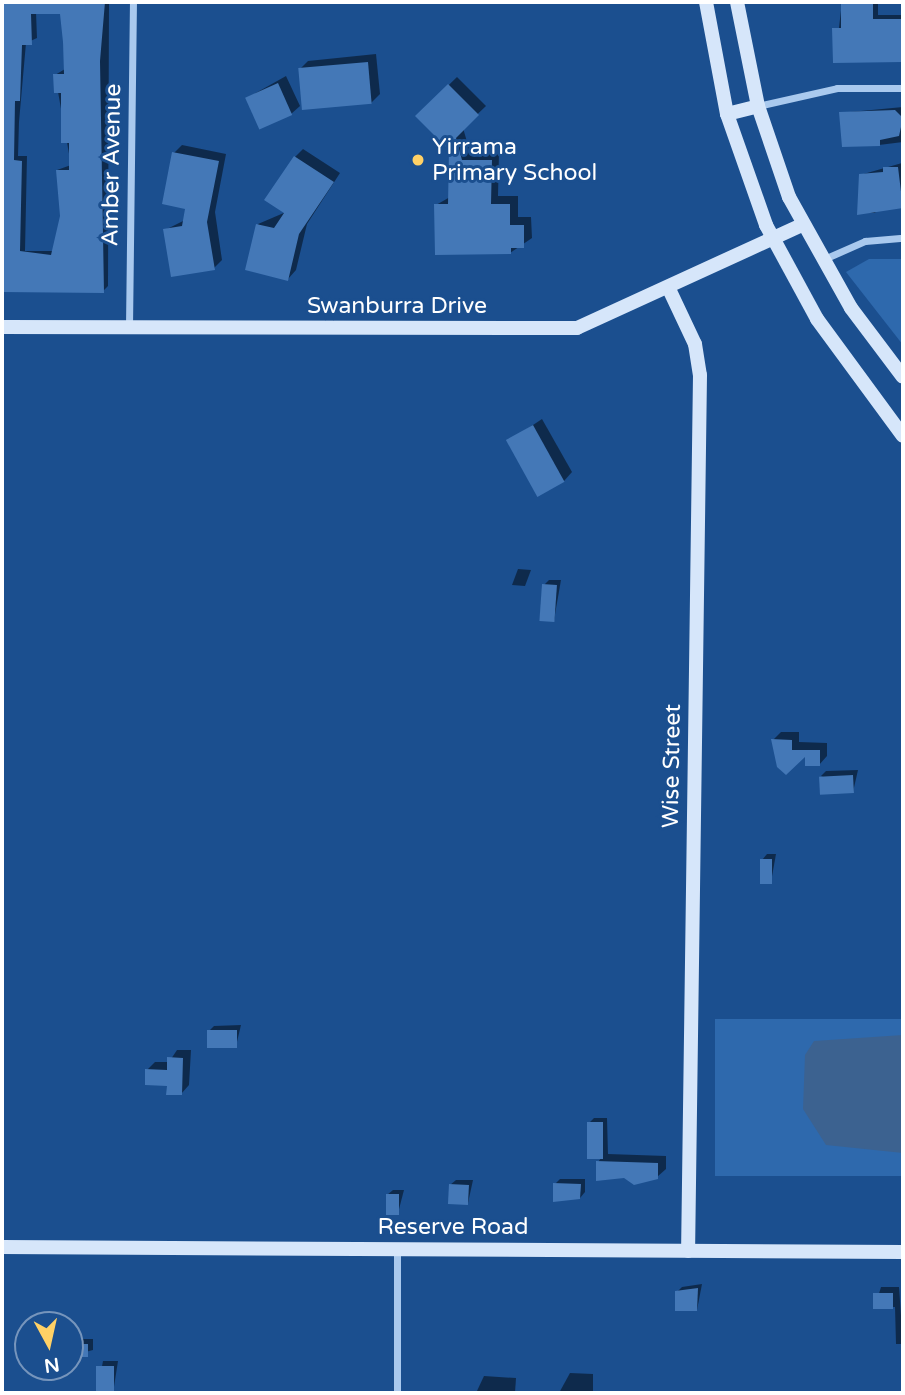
<!DOCTYPE html>
<html>
<head>
<meta charset="utf-8">
<style>
  body { margin:0 }
  #map { position:relative; width:905px; height:1395px; overflow:hidden; background:#1b4f8f; font-family:"Varela Round",sans-serif }
  div>[style] { position:absolute }
  .green>* { inset:0; background:#2e69ad; transform-origin:0 0 }
  .water>* { inset:0; background:#3c6290 }
  .shadow>* { inset:0; background:#0007 }
  .building>* { inset:0; background:#4478b7; transform-origin:0 0 }
  .street>* { height:7px; margin:-3.5px; padding:0 3.5px; transform-origin:3.5px; border-radius:3.5px; background:#a9c9ee }
  .secondary>* { height:14px; margin:-7px; padding:0 7px; transform-origin:7px; border-radius:7px; background:#d6e6fa }
  .dots>* { width:19px; height:19px; translate:-50% -50%; box-sizing:border-box; border:4px solid #1b4f8f; border-radius:50% }
  span { translate:-50% -50%; white-space:nowrap; text-align:center; line-height:1.15; -webkit-text-stroke:6px #1b4f8f; paint-order:stroke }
  .poi-label { font-size:23px; color:#fff }
  .left { translate:0 -50%; text-align:left }
  .street-label { font-size:23px; color:#fff }
  .frame { position:absolute; inset:0; border:4px solid #fff; pointer-events:none }
  .north { position:absolute; left:14px; top:1311px; width:70px; height:70px; box-sizing:border-box; background:#1b4f8f; border:2px solid #7695bc; border-radius:50%; rotate:172deg; font-size:19px; font-weight:700; line-height:28px; text-align:center; color:#fff }
  .north::after { content:''; display:block; margin:auto; width:24px; height:32px; background:#ffd166; clip-path:polygon(50% 0,100% 100%,50% 72%,0 100%) }
</style>
</head>
<body>
<div id="map">
  <div class="green">
    <i style="clip-path:polygon(869px 259px,903px 259px,903px 345px,846px 272px)"></i>
    <i style="left:715px;top:1019px;width:188px;height:157px"></i>
  </div>
  <div class="water">
    <i style="clip-path:polygon(903px 1035px,903px 1153px,826px 1145px,803px 1109px,805px 1055px,814px 1041px)"></i>
  </div>
  <div class="shadow">
    <i style="clip-path:polygon(evenodd,2px 2px,109px 2px,108px 286px,103px 291px,2px 291px,2px 2px,36px 12px,62px 12px,65px 69px,55px 75px,71px 165px,57px 170px,62px 216px,54px 251px,25px 251px,27px 156px,18px 156px,19px 122px,26px 43px,37px 38px,36px 12px)"></i>
    <i style="clip-path:polygon(842px 2px,878px 2px,878px 15px,903px 15px,903px 62px,835px 61px)"></i>
    <i style="clip-path:polygon(376px 54px,380px 94px,371px 103px,300px 69px,308px 61px)"></i>
    <i style="clip-path:polygon(286px 76px,300px 106px,291px 114px,247px 98px)"></i>
    <i style="clip-path:polygon(457px 77px,486px 106px,463px 128px,470px 152px,499px 153px,498px 196px,518px 196px,518px 217px,531px 217px,532px 238px,510px 253px,436px 205px,450px 197px,450px 150px,417px 116px)"></i>
    <i style="clip-path:polygon(903px 107px,903px 142px,879px 145px,840px 113px)"></i>
    <i style="clip-path:polygon(182px 145px,226px 154px,215px 212px,222px 260px,214px 268px,165px 230px,185px 220px,187px 207px,174px 153px)"></i>
    <i style="clip-path:polygon(303px 149px,340px 173px,307px 224px,296px 270px,288px 279px,258px 224px,286px 212px,295px 157px)"></i>
    <i style="clip-path:polygon(902px 163px,903px 208px,880px 206px,875px 213px,859px 213px,860px 175px)"></i>
    <i style="clip-path:polygon(542px 419px,572px 472px,564px 481px,509px 441px)"></i>
    <i style="clip-path:polygon(518px 569px,531px 570px,525px 586px,512px 585px)"></i>
    <i style="clip-path:polygon(549px 580px,561px 580px,554px 620px,544px 585px)"></i>
    <i style="clip-path:polygon(781px 732px,799px 732px,799px 742px,827px 743px,827px 756px,819px 765px,806px 753px,786px 773px,773px 740px)"></i>
    <i style="clip-path:polygon(858px 770px,853px 792px,821px 776px,826px 771px)"></i>
    <i style="clip-path:polygon(767px 854px,776px 854px,771px 882px,762px 860px)"></i>
    <i style="clip-path:polygon(241px 1025px,236px 1046px,209px 1031px,214px 1026px)"></i>
    <i style="clip-path:polygon(177px 1050px,191px 1050px,189px 1085px,181px 1094px,147px 1070px,155px 1062px,169px 1062px)"></i>
    <i style="clip-path:polygon(594px 1118px,607px 1118px,608px 1154px,666px 1156px,666px 1169px,657px 1177px,598px 1162px,602px 1157px,589px 1123px)"></i>
    <i style="clip-path:polygon(560px 1179px,585px 1179px,585px 1192px,580px 1198px,555px 1184px)"></i>
    <i style="clip-path:polygon(456px 1180px,473px 1180px,468px 1203px,450px 1185px)"></i>
    <i style="clip-path:polygon(393px 1190px,404px 1190px,398px 1213px,387px 1195px)"></i>
    <i style="clip-path:polygon(702px 1284px,697px 1310px,677px 1292px,682px 1287px)"></i>
    <i style="clip-path:polygon(881px 1287px,899px 1287px,903px 1344px,896px 1344px,895px 1307px,875px 1307px)"></i>
    <i style="clip-path:polygon(70px 1339px,93px 1339px,93px 1350px,70px 1356px)"></i>
    <i style="clip-path:polygon(103px 1361px,118px 1361px,113px 1393px,97px 1393px)"></i>
    <i style="clip-path:polygon(570px 1373px,593px 1374px,593px 1393px,559px 1393px)"></i>
    <i style="clip-path:polygon(484px 1376px,516px 1378px,515px 1393px,476px 1393px)"></i>
  </div>
  <div class="building">
    <i style="clip-path:polygon(evenodd,2px 2px,105px 2px,100px 61px,104px 293px,2px 292px,2px 2px,31px 14px,60px 14px,63px 42px,64px 74px,53px 74px,54px 93px,61px 93px,61px 143px,69px 143px,69px 170px,56px 170px,60px 216px,51px 255px,20px 251px,22px 161px,14px 160px,15px 101px,20px 101px,22px 45px,32px 45px,31px 14px)"></i>
    <i style="clip-path:polygon(841px 2px,873px 2px,873px 19px,903px 19px,903px 62px,833px 63px,832px 28px,841px 28px)"></i>
    <i style="left:368px;top:62px;width:42px;height:70px;rotate:85deg"></i>
    <i style="left:278px;top:83px;width:35px;height:36px;rotate:66deg"></i>
    <i style="clip-path:polygon(448px 84px,479px 115px,456px 138px,462px 160px,492px 160px,491px 204px,510px 204px,510px 225px,524px 225px,524px 248px,511px 248px,511px 254px,435px 255px,434px 204px,448px 204px,449px 150px,415px 116px)"></i>
    <i style="clip-path:polygon(895px 110px,903px 118px,899px 136px,880px 140px,880px 146px,842px 147px,839px 112px)"></i>
    <i style="clip-path:polygon(172px 152px,219px 161px,207px 222px,215px 270px,171px 277px,163px 229px,182px 226px,185px 209px,162px 204px)"></i>
    <i style="clip-path:polygon(294px 156px,334px 182px,299px 234px,288px 281px,245px 270px,256px 224px,274px 228px,284px 213px,264px 200px)"></i>
    <i style="clip-path:polygon(883px 167px,898px 167px,903px 208px,857px 215px,859px 174px,883px 172px)"></i>
    <i style="left:533px;top:425px;width:65px;height:31px;rotate:61deg"></i>
    <i style="left:542px;top:584px;width:15px;height:37px;rotate:4deg"></i>
    <i style="clip-path:polygon(771px 739px,792px 740px,792px 750px,820px 750px,820px 766px,805px 766px,805px 757px,786px 775px,777px 767px)"></i>
    <i style="left:853px;top:775px;width:18px;height:34px;rotate:87deg"></i>
    <i style="left:760px;top:859px;width:12px;height:25px"></i>
    <i style="left:207px;top:1030px;width:30px;height:18px"></i>
    <i style="clip-path:polygon(167px 1057px,183px 1058px,182px 1095px,166px 1095px,167px 1086px,145px 1085px,145px 1069px,167px 1070px)"></i>
    <i style="left:603px;top:1122px;width:37px;height:16px;rotate:90deg"></i>
    <i style="clip-path:polygon(596px 1161px,658px 1163px,658px 1179px,634px 1185px,624px 1178px,596px 1181px)"></i>
    <i style="clip-path:polygon(553px 1183px,581px 1184px,580px 1199px,553px 1202px)"></i>
    <i style="left:449px;top:1184px;width:20px;height:20px;rotate:3deg"></i>
    <i style="left:386px;top:1194px;width:13px;height:21px"></i>
    <i style="clip-path:polygon(698px 1288px,697px 1311px,675px 1311px,675px 1291px)"></i>
    <i style="left:873px;top:1293px;width:20px;height:16px"></i>
    <i style="left:70px;top:1344px;width:18px;height:13px"></i>
    <i style="left:96px;top:1366px;width:18px;height:27px"></i>
  </div>
  <div class="street">
    <i style="left:758px;top:106px;width:81px;rotate:-12.8deg"></i>
    <i style="left:837px;top:88px;width:66px"></i>
    <i style="left:824px;top:259px;width:45px;rotate:-23.7deg"></i>
    <i style="left:865px;top:241px;width:38px;rotate:-5deg"></i>
    <i style="left:129px;top:327px;width:325px;rotate:-89.3deg"></i>
    <i style="left:397px;top:1393px;width:143px;rotate:-90deg"></i>
  </div>
  <div class="secondary">
    <i style="left:706px;top:2px;width:114px;rotate:79.4deg"></i>
    <i style="left:727px;top:114px;width:118px;rotate:70.6deg"></i>
    <i style="left:766px;top:225px;width:107px;rotate:61.5deg"></i>
    <i style="left:817px;top:319px;width:145px;rotate:53.7deg"></i>
    <i style="left:737px;top:2px;width:106px;rotate:78.6deg"></i>
    <i style="left:758px;top:106px;width:96px;rotate:71.2deg"></i>
    <i style="left:789px;top:197px;width:127px;rotate:60.8deg"></i>
    <i style="left:851px;top:308px;width:86px;rotate:53deg"></i>
    <i style="left:727px;top:114px;width:32px;rotate:-14deg"></i>
    <i style="left:669px;top:289px;width:61px;rotate:64.7deg"></i>
    <i style="left:695px;top:344px;width:31px;rotate:81deg"></i>
    <i style="left:700px;top:375px;width:876px;rotate:90.78deg"></i>
    <i style="left:2px;top:327px;width:575px;rotate:0.1deg"></i>
    <i style="left:577px;top:328px;width:247px;rotate:-24.6deg"></i>
    <i style="left:2px;top:1247px;width:901px;rotate:0.32deg"></i>
  </div>
  <div class="dots">
    <i style="left:418px;top:160px;background:#ffd166"></i>
  </div>
  <div class="poi-label">
    <span class="left" style="left:432px;top:160px">Yirrama<br>Primary School</span>
  </div>
  <div class="street-label">
    <span style="left:112px;top:165px;rotate:-89deg">Amber Avenue</span>
    <span style="left:397px;top:306px">Swanburra Drive</span>
    <span style="left:672px;top:766px;rotate:-89deg">Wise Street</span>
    <span style="left:453px;top:1227px">Reserve Road</span>
  </div>
  <div class="frame"></div>
  <div class="north">N</div>
</div>
</body>
</html>
